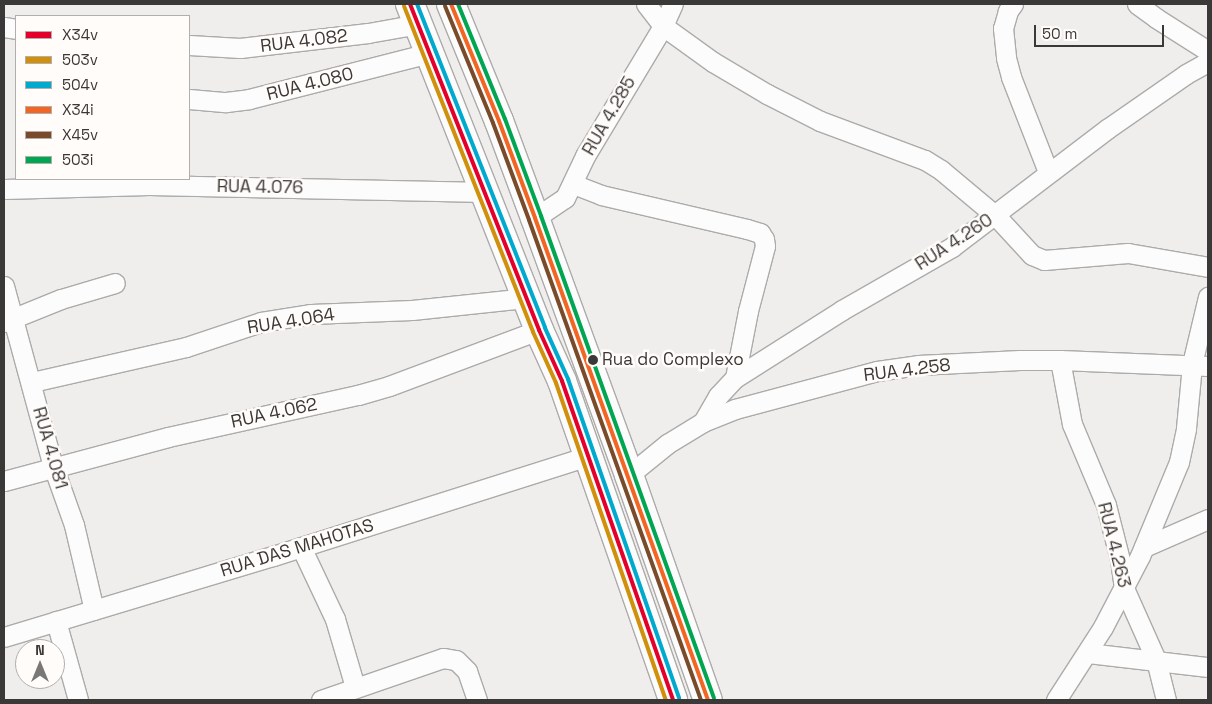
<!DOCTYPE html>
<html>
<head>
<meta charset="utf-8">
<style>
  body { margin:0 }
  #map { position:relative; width:1212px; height:704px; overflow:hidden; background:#f0eeec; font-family:"Space Grotesk",sans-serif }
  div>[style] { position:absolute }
  .roads { filter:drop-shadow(1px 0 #acaba9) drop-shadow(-1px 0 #acaba9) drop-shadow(0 1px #acaba9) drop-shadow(0 -1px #acaba9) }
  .street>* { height:19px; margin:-9.5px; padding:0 9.5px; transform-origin:9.5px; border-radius:9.5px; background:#fdfcfc }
  .secondary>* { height:28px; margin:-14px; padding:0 14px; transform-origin:14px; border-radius:14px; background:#fdfcfc }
  .bus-1>* { height:4px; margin:-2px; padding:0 2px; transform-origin:2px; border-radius:2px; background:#e4002b }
  .bus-2>* { height:4px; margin:-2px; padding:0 2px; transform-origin:2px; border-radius:2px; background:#d1900b }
  .bus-3>* { height:4px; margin:-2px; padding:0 2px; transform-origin:2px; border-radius:2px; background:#00a9ce }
  .bus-4>* { height:4px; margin:-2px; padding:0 2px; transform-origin:2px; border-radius:2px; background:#f26522 }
  .bus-5>* { height:4px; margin:-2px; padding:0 2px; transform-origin:2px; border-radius:2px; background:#7a4b2a }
  .bus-6>* { height:4px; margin:-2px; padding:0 2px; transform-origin:2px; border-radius:2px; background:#00a651 }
  .dots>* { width:14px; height:14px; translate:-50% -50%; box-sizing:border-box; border:2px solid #fffcf9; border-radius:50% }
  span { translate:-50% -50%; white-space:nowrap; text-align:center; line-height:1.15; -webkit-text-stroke:5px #fffcf9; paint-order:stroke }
  .bus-label { font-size:17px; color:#3b3938 }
  .left { translate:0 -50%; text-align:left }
  .street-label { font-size:18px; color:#3b3938 }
  .frame { position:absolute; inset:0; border:5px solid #3b3938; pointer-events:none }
  .legend { position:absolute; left:15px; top:15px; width:175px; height:165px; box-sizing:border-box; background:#fffcf9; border:1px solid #b1aeac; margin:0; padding:6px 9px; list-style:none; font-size:15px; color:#3b3938 }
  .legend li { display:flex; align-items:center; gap:10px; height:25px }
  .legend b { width:25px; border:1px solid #b1aeac }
  .north { position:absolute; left:15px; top:639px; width:50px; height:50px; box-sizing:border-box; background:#fffcf9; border:1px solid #b1aeac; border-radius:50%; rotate:0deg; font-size:14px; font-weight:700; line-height:20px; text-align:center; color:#3b3938 }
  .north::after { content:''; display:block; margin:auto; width:18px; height:22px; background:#7a7877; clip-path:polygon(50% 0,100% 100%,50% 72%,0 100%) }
  .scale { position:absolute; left:1034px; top:25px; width:130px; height:22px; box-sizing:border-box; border:2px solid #3b3938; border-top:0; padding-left:6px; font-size:15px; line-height:18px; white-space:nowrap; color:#3b3938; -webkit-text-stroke:4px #fffcf9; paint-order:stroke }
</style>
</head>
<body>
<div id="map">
  <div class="roads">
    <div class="street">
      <i style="left:646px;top:4px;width:28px;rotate:52deg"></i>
      <i style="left:663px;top:26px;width:62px;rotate:35.8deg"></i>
      <i style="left:713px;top:62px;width:63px;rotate:30.7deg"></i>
      <i style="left:767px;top:94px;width:59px;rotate:27deg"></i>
      <i style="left:820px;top:121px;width:112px;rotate:20.4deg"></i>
      <i style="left:925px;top:160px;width:19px;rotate:32deg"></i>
      <i style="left:941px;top:170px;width:72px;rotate:39.9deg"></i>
      <i style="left:996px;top:216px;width:53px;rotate:47.3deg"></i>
      <i style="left:1032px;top:255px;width:13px;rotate:23deg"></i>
      <i style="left:1044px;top:260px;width:84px;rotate:-4.8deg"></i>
      <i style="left:1128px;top:253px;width:81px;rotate:9.9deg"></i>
      <i style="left:1013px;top:4px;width:9px;rotate:126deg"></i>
      <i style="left:1008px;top:11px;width:18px;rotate:106deg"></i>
      <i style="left:1003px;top:28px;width:30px;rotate:84deg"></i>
      <i style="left:1006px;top:58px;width:20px;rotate:75deg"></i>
      <i style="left:1011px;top:77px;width:102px;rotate:68.7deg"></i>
      <i style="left:1137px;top:4px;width:24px;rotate:36deg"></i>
      <i style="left:1156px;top:18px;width:62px;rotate:32.4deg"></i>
      <i style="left:4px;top:27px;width:12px;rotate:9deg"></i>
      <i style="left:189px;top:45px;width:51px;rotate:3.4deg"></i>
      <i style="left:240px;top:48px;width:129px;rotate:-6.7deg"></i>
      <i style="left:368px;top:33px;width:52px;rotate:-10deg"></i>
      <i style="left:189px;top:99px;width:37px;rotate:5deg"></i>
      <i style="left:226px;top:102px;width:23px;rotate:-7deg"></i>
      <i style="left:249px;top:99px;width:186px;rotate:-14.3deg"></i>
      <i style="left:573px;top:184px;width:30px;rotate:21deg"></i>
      <i style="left:601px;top:195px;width:150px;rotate:13.1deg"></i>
      <i style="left:747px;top:229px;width:14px;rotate:17deg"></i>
      <i style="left:760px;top:233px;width:7px;rotate:56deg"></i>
      <i style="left:764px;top:239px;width:7px;rotate:82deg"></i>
      <i style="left:765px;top:246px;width:67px;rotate:104.7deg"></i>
      <i style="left:748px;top:311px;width:68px;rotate:101deg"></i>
      <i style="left:4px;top:189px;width:145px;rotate:-1.6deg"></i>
      <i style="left:149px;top:185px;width:337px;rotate:1.2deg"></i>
      <i style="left:535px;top:218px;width:36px;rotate:-34deg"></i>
      <i style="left:565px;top:198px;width:47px;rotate:-64.5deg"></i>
      <i style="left:585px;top:156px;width:152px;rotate:-59deg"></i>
      <i style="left:663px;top:26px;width:24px;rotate:-66deg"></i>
      <i style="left:4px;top:286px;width:187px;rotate:74.8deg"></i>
      <i style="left:53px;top:466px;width:63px;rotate:70.4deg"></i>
      <i style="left:74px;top:525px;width:87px;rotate:76.8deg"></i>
      <i style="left:4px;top:322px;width:61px;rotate:-22deg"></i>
      <i style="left:61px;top:299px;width:56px;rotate:-16.5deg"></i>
      <i style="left:1060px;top:360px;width:65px;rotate:79.4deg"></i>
      <i style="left:1072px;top:424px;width:88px;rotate:67.2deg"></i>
      <i style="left:1106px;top:505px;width:57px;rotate:75.7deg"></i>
      <i style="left:1120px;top:560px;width:28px;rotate:82deg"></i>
      <i style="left:1124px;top:588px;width:79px;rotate:66deg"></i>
      <i style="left:1156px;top:660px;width:41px;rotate:76deg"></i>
      <i style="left:32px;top:382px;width:158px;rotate:-12.8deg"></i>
      <i style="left:186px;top:347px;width:79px;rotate:-18.4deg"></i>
      <i style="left:261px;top:322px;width:51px;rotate:-9.1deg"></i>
      <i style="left:311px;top:314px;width:101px;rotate:-2.3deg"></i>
      <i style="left:412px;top:310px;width:116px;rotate:-6deg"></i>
      <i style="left:703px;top:422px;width:30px;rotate:-60deg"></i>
      <i style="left:718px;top:396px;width:25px;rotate:-47deg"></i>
      <i style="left:735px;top:378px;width:127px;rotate:-32.4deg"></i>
      <i style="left:842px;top:310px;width:127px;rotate:-29.8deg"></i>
      <i style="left:952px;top:247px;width:195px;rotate:-37.3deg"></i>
      <i style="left:1107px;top:129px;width:96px;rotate:-34.8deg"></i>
      <i style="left:1186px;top:74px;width:25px;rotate:-29deg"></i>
      <i style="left:629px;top:475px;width:49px;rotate:-39.2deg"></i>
      <i style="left:667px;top:444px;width:42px;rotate:-31.4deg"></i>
      <i style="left:703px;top:422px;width:35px;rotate:-22deg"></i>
      <i style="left:735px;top:409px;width:147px;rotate:-15deg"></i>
      <i style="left:877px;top:371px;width:41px;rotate:-8.3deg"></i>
      <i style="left:918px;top:365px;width:102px;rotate:-2.8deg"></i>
      <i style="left:1020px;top:360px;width:40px"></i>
      <i style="left:1060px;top:360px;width:148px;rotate:2.3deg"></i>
      <i style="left:4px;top:481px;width:170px;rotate:-15deg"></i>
      <i style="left:168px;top:437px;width:195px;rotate:-12.5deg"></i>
      <i style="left:358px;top:395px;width:32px;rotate:-16deg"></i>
      <i style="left:389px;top:386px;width:160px;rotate:-20.5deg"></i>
      <i style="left:301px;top:547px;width:80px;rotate:64.7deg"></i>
      <i style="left:335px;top:619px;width:71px;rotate:73.6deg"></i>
      <i style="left:1144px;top:547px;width:70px;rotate:-23.6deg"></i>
      <i style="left:56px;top:621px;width:82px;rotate:74.4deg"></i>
      <i style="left:4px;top:637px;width:281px;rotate:-16.8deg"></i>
      <i style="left:273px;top:556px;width:331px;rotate:-17.6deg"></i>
      <i style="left:1088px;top:653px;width:121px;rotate:6.7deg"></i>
      <i style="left:321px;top:700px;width:129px;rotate:-19deg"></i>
      <i style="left:443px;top:658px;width:13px;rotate:9deg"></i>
      <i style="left:456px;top:660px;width:16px;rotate:45deg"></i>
      <i style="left:467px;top:671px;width:31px;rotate:71deg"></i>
      <i style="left:1056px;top:700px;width:87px;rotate:-57.2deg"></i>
      <i style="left:1103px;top:627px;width:80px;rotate:-62.5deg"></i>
      <i style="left:1140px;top:556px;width:102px;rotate:-67.5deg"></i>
      <i style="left:1179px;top:462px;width:35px;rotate:-78deg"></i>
      <i style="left:1186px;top:428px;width:64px;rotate:-84.6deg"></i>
      <i style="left:1192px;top:364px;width:69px;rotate:-76.6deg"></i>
    </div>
    <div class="secondary">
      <i style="left:410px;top:4px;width:351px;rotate:68.4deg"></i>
      <i style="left:539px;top:330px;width:56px;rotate:65.7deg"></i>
      <i style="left:562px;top:381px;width:338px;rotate:70.8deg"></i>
      <i style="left:451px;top:4px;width:126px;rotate:67.7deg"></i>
      <i style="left:499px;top:121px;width:103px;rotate:69.6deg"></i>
      <i style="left:535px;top:218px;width:274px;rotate:69.9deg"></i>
      <i style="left:629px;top:475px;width:238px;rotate:70.7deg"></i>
    </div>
  </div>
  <div class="bus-1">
    <i style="left:410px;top:4px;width:351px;rotate:68.4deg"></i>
    <i style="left:539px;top:330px;width:56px;rotate:65.7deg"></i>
    <i style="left:562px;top:381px;width:338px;rotate:70.8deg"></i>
  </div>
  <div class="bus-2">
    <i style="left:404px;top:6px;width:351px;rotate:68.4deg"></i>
    <i style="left:533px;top:332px;width:56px;rotate:65.7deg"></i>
    <i style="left:556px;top:383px;width:336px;rotate:70.9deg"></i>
  </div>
  <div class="bus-3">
    <i style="left:417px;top:4px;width:348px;rotate:68.4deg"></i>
    <i style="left:545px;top:328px;width:56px;rotate:65.7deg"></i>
    <i style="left:568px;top:379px;width:338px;rotate:70.8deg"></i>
  </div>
  <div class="bus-4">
    <i style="left:451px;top:4px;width:126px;rotate:67.7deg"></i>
    <i style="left:499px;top:121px;width:103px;rotate:69.6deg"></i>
    <i style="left:535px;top:218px;width:512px;rotate:70.26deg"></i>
  </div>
  <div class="bus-5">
    <i style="left:445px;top:6px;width:126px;rotate:67.7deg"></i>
    <i style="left:493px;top:123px;width:103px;rotate:69.6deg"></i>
    <i style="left:529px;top:220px;width:510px;rotate:70.29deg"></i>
  </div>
  <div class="bus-6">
    <i style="left:458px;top:4px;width:124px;rotate:67.8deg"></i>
    <i style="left:505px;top:119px;width:103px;rotate:69.6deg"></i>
    <i style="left:541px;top:216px;width:512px;rotate:70.26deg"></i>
  </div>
  <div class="dots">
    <i style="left:593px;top:360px;background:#3b3938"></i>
  </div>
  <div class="bus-label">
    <span class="left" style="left:602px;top:360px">Rua do Complexo</span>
  </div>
  <div class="street-label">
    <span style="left:304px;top:41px;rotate:-7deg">RUA 4.082</span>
    <span style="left:310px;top:84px;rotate:-14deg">RUA 4.080</span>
    <span style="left:609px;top:116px;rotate:-60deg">RUA 4.285</span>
    <span style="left:260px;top:187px;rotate:1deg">RUA 4.076</span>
    <span style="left:954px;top:242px;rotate:-33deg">RUA 4.260</span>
    <span style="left:291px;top:321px;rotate:-9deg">RUA 4.064</span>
    <span style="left:907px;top:370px;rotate:-7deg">RUA 4.258</span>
    <span style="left:274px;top:413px;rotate:-12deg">RUA 4.062</span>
    <span style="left:50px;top:448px;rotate:74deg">RUA 4.081</span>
    <span style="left:1114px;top:545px;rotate:76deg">RUA 4.263</span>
    <span style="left:297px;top:548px;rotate:-17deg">RUA DAS MAHOTAS</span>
  </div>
  <div class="frame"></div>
  <ul class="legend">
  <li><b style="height:6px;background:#e4002b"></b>X34v</li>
  <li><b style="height:6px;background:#d1900b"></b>503v</li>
  <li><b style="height:6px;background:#00a9ce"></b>504v</li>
  <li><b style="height:6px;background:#f26522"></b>X34i</li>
  <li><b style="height:6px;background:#7a4b2a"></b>X45v</li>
  <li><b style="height:6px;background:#00a651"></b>503i</li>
  </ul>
  <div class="north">N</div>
  <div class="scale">50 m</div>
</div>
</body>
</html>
